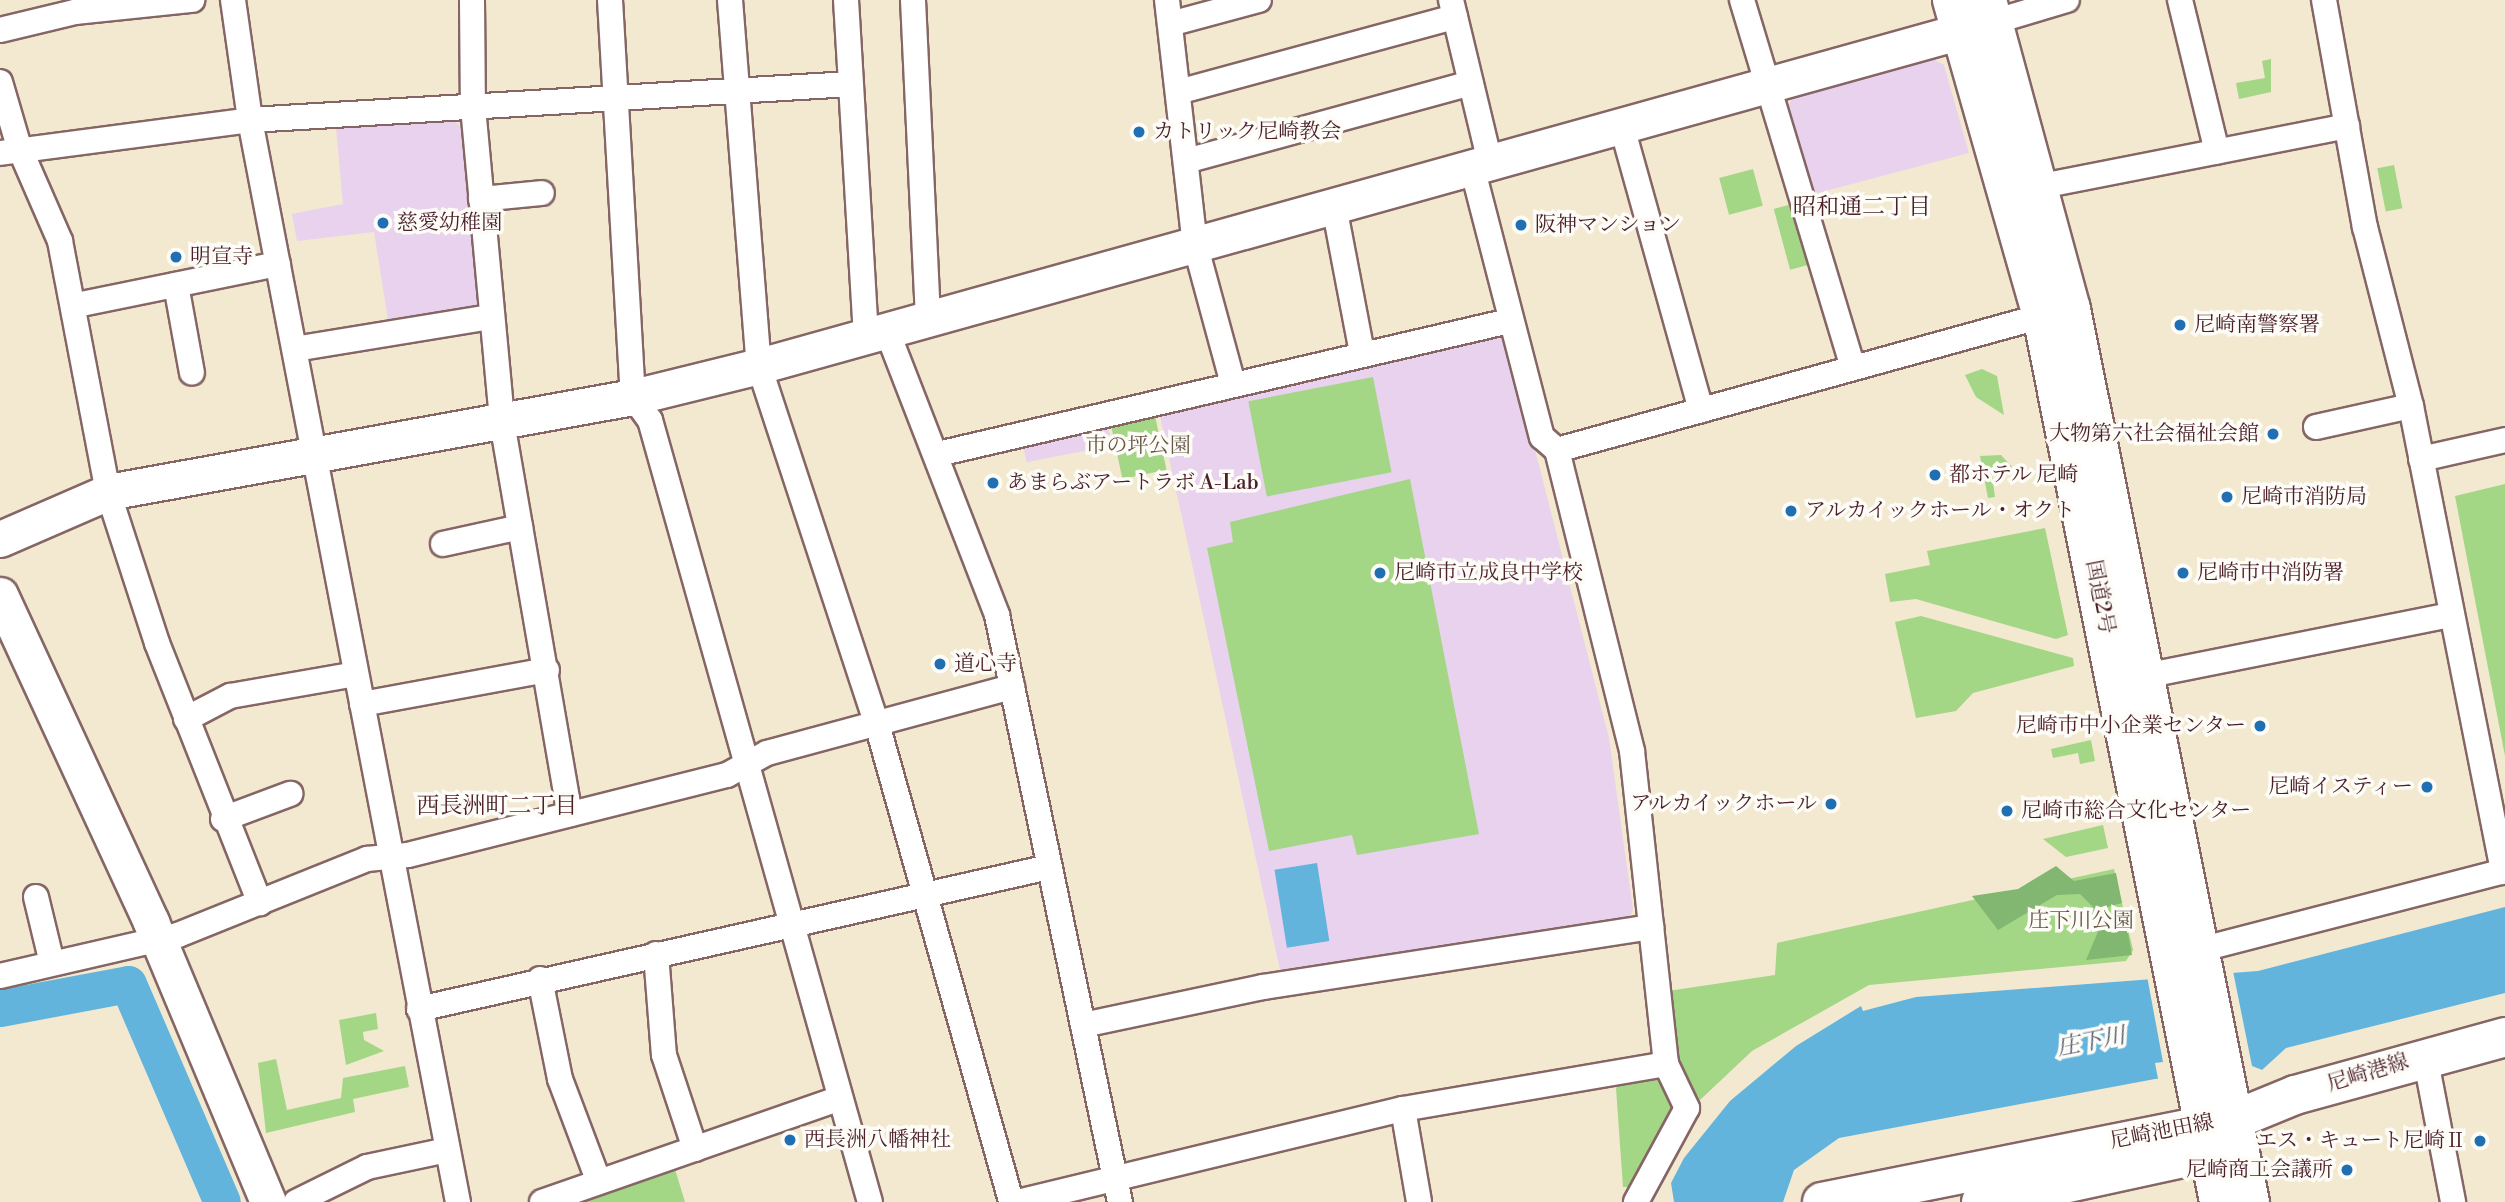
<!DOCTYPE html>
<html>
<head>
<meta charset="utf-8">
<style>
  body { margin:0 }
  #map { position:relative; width:2505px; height:1202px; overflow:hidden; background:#f2e9d0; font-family:"Libre Bodoni","Noto Serif JP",serif }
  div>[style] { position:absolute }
  .built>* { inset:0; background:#e8d2ee; transform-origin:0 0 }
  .green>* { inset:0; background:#a3d685; transform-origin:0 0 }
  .forest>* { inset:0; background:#82b772 }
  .water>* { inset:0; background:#62b4dd; transform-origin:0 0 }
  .pier>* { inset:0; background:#f2e9d0 }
  .river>* { height:37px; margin:-18.5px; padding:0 18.5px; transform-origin:18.5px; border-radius:18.5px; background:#62b4dd }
  .roads { filter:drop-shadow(2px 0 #856665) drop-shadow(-2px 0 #856665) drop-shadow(0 2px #856665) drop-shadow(0 -2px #856665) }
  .street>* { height:24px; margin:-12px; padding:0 12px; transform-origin:12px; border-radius:12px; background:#fff }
  .secondary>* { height:35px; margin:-17.5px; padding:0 17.5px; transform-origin:17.5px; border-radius:17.5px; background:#fff }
  .primary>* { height:38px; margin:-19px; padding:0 19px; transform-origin:19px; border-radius:19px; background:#fff }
  .highway>* { height:38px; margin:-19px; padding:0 19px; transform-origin:19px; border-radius:19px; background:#fff }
  .dots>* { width:19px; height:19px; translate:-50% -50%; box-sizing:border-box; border:4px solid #fdfcf7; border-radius:50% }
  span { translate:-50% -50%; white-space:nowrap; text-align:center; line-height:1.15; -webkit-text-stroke:7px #fdfcf7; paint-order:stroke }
  .poi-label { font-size:21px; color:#4a1f2b }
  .left { translate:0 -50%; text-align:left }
  .right { translate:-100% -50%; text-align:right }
  .park-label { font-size:21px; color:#655646 }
  .street-label { font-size:21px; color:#4a1f2b }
  .neighbourhood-label { font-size:23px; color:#4a1f2b }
  .water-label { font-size:23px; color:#545b72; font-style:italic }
</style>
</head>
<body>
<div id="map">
  <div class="built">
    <i style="clip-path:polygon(1933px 59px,1944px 65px,1969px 153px,1814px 194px,1789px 105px,1793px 96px)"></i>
    <i style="clip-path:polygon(453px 120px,464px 130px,480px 313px,389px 326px,374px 232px,297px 241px,292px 214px,343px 204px,336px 128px)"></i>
    <i style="clip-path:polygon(1505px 333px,1609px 738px,1633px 910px,1628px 922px,1280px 970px,1158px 407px)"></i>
    <i style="left:1107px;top:421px;width:25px;height:87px;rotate:79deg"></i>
  </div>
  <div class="green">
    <i style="clip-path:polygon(2271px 59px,2271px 92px,2239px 99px,2236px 83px,2265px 78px,2262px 61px)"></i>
    <i style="left:2394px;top:165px;width:44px;height:17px;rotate:79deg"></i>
    <i style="left:1753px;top:169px;width:38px;height:35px;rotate:75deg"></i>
    <i style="left:1796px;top:203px;width:63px;height:23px;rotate:75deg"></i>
    <i style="clip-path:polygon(1982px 369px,1997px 376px,2004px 415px,1976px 397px,1965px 375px)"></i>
    <i style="left:1373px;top:377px;width:97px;height:127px;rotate:79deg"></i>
    <i style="left:1154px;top:411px;width:60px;height:45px;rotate:78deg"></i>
    <i style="clip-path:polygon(2001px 455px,2015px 470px,1992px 475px,1995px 497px,1988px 498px,1980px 456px)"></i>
    <i style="clip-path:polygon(1410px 479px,1479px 834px,1357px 855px,1352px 835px,1269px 851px,1207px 548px,1233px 542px,1230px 522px)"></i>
    <i style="clip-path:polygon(2505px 484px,2505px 756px,2455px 496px)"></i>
    <i style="clip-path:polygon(2045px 528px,2068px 635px,2056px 639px,1916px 599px,1890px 602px,1885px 574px,1930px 565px,1927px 551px)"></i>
    <i style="clip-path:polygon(1921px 616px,2073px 658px,2074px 666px,1973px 693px,1956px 711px,1916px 718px,1895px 622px)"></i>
    <i style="clip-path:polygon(2091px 740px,2095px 761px,2080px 764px,2078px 753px,2053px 758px,2051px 749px)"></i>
    <i style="clip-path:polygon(2103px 825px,2108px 848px,2066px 857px,2043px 839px)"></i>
    <i style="clip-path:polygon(2114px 869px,2133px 950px,2126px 961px,1869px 985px,1752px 1051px,1700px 1100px,1675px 1065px,1668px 991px,1775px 975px,1777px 943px)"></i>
    <i style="clip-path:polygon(376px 1013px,378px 1029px,363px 1032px,364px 1040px,384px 1051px,346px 1065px,339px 1020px)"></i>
    <i style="clip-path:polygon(276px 1059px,287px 1110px,341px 1098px,343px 1078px,405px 1066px,409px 1087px,353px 1099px,355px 1112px,266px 1133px,258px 1063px)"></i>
    <i style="clip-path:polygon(1661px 1072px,1675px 1113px,1635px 1187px,1623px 1187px,1616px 1088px,1627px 1077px)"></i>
    <i style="clip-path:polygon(674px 1166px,685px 1202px,572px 1202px)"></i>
  </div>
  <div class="forest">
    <i style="clip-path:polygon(2056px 866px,2074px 881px,2116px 873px,2122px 903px,2096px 910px,2080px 894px,2057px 895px,1998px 930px,1972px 896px,2018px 889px)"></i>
    <i style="clip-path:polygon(2126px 923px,2132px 955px,2086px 960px,2100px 927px)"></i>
  </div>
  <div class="water">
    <i style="left:1317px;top:863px;width:79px;height:43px;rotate:81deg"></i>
    <i style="clip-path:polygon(2505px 907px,2505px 993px,2286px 1048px,2262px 1070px,2155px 1079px,1839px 1138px,1794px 1170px,1783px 1202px,1674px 1202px,1671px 1183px,1684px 1158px,1730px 1101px,1796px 1046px,1861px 1006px,1863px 1011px,1916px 997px,2258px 971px)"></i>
  </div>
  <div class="pier">
    <i style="clip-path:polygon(2232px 966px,2252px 1066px,2265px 1071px,2159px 1084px,2155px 1063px,2163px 1062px,2147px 976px)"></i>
  </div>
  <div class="river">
    <i style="left:0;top:1008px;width:130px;rotate:-10.6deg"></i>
    <i style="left:128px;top:984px;width:237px;rotate:66.7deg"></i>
  </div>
  <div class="roads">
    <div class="street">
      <i style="left:233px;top:0;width:121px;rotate:81.9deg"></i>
      <i style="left:250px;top:120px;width:1102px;rotate:79.12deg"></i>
      <i style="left:472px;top:0;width:107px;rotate:89.5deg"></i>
      <i style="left:473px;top:107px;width:316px;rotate:84.7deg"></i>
      <i style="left:502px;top:422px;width:398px;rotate:80.2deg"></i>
      <i style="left:610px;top:0;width:398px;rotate:86.7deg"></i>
      <i style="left:633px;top:397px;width:29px;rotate:54deg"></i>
      <i style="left:650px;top:420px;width:812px;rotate:74.29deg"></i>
      <i style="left:730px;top:0;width:367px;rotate:85.5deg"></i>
      <i style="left:759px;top:366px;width:377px;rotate:71.8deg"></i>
      <i style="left:877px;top:724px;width:496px;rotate:74.3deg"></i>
      <i style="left:846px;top:0;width:338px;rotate:86.6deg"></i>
      <i style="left:913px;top:0;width:318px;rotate:87.3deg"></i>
      <i style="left:1167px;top:0;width:246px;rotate:83.5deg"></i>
      <i style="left:1195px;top:244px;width:145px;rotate:74.8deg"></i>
      <i style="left:1451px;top:0;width:168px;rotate:76.5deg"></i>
      <i style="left:1742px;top:0;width:384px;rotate:73.2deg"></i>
      <i style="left:2180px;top:0;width:156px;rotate:76.3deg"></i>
      <i style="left:2324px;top:0;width:231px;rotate:79.8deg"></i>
      <i style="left:2365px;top:227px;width:185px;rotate:75.6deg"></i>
      <i style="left:2411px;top:406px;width:475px;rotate:78.8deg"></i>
      <i style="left:1993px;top:22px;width:77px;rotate:-16.6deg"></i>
      <i style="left:1170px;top:24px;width:92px;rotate:-15.1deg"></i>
      <i style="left:0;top:30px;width:77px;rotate:-13.5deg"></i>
      <i style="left:75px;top:12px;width:118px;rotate:-5.9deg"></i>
      <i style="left:0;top:82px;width:68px;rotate:73.7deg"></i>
      <i style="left:19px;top:147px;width:103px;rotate:66.4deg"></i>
      <i style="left:60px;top:241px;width:256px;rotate:79.2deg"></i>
      <i style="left:108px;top:492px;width:159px;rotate:72deg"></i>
      <i style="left:157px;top:643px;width:280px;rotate:68.4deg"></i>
      <i style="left:1178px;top:92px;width:287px;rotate:-15.2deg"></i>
      <i style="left:1622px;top:127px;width:294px;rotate:74.4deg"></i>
      <i style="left:0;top:153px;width:252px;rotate:-7.5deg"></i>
      <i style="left:250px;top:120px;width:601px;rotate:-3.43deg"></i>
      <i style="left:1186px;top:161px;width:295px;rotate:-15.3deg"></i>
      <i style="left:1472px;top:167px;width:279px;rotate:75.5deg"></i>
      <i style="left:1542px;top:437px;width:20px;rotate:41deg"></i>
      <i style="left:1557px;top:450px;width:310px;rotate:76deg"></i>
      <i style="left:1632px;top:751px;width:315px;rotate:83.8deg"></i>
      <i style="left:1666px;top:1064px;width:49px;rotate:64.5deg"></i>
      <i style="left:1687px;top:1108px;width:107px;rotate:118.5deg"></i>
      <i style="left:2042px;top:186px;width:311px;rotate:-11.1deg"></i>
      <i style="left:481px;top:199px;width:61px;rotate:-5.6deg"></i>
      <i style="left:1334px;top:206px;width:150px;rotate:79.2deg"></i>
      <i style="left:176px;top:285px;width:89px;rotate:79.7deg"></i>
      <i style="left:76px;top:305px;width:206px;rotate:-11.5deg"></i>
      <i style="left:887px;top:331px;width:305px;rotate:68.8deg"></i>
      <i style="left:997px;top:615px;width:600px;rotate:78.17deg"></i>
      <i style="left:295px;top:349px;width:199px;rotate:-9.3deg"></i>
      <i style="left:2316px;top:427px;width:97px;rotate:-12.5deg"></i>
      <i style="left:1557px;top:450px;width:515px;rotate:-15.44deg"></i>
      <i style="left:938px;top:454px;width:586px;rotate:-13.11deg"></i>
      <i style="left:2421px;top:459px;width:86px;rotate:-12.7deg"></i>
      <i style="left:443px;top:544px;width:79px;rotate:-12.4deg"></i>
      <i style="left:2145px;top:676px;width:312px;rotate:-11.3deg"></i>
      <i style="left:362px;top:704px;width:188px;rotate:-10.4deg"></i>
      <i style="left:186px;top:719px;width:50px;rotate:-27.6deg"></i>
      <i style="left:230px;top:696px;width:128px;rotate:-9.9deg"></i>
      <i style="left:223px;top:819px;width:72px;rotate:-20.5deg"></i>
      <i style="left:36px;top:897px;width:68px;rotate:76.4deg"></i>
      <i style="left:2199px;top:950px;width:316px;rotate:-14.5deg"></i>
      <i style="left:656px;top:954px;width:101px;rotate:85.5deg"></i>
      <i style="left:664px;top:1055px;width:99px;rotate:71.7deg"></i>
      <i style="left:0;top:976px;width:183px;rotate:-13deg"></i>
      <i style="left:178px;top:935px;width:204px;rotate:-21.9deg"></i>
      <i style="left:367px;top:859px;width:41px;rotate:-5.6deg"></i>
      <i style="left:408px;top:855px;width:329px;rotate:-14.1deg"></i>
      <i style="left:727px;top:775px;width:46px;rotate:-28.8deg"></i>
      <i style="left:767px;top:753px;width:254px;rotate:-15.1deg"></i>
      <i style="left:540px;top:979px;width:102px;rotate:78.7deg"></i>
      <i style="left:560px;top:1079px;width:110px;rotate:69.3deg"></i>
      <i style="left:419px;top:1009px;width:646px;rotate:-12.7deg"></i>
      <i style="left:1083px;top:1025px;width:184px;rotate:-11.9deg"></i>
      <i style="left:1263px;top:987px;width:393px;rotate:-8.8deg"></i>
      <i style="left:2425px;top:1056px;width:149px;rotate:79.1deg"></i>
      <i style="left:1403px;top:1109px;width:94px;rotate:80.2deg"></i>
      <i style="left:296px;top:1202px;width:79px;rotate:-26.2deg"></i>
      <i style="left:367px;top:1167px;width:82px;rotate:-12deg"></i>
      <i style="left:542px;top:1202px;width:313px;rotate:-19.2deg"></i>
      <i style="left:1018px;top:1202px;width:396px;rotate:-13.6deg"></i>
      <i style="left:1403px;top:1109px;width:267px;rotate:-9.7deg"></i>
    </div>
    <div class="secondary">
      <i style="left:0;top:539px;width:118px;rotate:-23.5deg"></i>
      <i style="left:108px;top:492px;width:534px;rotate:-10.26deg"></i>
      <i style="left:633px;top:397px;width:130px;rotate:-13.8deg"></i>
      <i style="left:759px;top:366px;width:1274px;rotate:-15.57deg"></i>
      <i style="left:0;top:595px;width:360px;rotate:65.2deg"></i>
      <i style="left:151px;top:922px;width:303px;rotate:67.3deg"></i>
    </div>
    <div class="primary">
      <i style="left:1822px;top:1202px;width:420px;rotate:-11.3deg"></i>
      <i style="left:2234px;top:1120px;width:66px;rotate:-22.3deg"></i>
      <i style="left:2295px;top:1095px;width:218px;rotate:-15.4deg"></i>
      <i style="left:1981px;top:1202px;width:234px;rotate:-12.3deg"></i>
      <i style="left:2210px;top:1152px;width:31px;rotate:-54deg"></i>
    </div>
    <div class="highway">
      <i style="left:1952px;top:0;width:329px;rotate:74.1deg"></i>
      <i style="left:2042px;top:316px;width:904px;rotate:78.7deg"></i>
      <i style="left:1987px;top:0;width:320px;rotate:74.8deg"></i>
      <i style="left:2071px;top:309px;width:911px;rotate:78.67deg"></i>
    </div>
  </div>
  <div class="dots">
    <i style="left:1139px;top:132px;background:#1f6fb2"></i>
    <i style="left:383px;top:223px;background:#1f6fb2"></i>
    <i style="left:1521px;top:225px;background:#1f6fb2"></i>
    <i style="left:176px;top:257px;background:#1f6fb2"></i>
    <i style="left:2180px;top:325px;background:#1f6fb2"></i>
    <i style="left:2273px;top:434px;background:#1f6fb2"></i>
    <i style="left:1935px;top:475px;background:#1f6fb2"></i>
    <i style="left:993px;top:483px;background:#1f6fb2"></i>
    <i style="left:2227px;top:497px;background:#1f6fb2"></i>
    <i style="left:1791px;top:511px;background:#1f6fb2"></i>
    <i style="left:1380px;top:573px;background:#1f6fb2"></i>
    <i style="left:2183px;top:573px;background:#1f6fb2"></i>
    <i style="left:940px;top:664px;background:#1f6fb2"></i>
    <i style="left:2260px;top:726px;background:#1f6fb2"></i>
    <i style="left:2427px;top:787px;background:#1f6fb2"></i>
    <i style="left:1831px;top:804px;background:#1f6fb2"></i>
    <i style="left:2007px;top:811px;background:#1f6fb2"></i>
    <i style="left:790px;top:1140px;background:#1f6fb2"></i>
    <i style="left:2480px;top:1141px;background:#1f6fb2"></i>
    <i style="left:2347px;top:1170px;background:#1f6fb2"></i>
  </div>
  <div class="poi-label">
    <span class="left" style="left:1153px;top:132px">カトリック尼崎教会</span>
    <span class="left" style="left:397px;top:223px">慈愛幼稚園</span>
    <span class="left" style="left:1535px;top:225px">阪神マンション</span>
    <span class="left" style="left:190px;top:257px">明宣寺</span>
    <span class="left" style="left:2194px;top:325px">尼崎南警察署</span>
    <span class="right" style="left:2259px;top:434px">大物第六社会福祉会館</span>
    <span class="left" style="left:1949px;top:475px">都ホテル 尼崎</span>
    <span class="left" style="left:1007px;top:483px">あまらぶアートラボ A-Lab</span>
    <span class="left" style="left:2241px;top:497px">尼崎市消防局</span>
    <span class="left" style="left:1805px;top:511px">アルカイックホール・オクト</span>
    <span class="left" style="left:1394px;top:573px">尼崎市立成良中学校</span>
    <span class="left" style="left:2197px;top:573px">尼崎市中消防署</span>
    <span class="left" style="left:954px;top:664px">道心寺</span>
    <span class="right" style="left:2246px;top:726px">尼崎市中小企業センター</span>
    <span class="right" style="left:2413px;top:787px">尼崎イスティー</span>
    <span class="right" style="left:1817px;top:804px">アルカイックホール</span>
    <span class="left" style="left:2021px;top:811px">尼崎市総合文化センター</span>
    <span class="left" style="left:804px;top:1140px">西長洲八幡神社</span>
    <span class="right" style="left:2466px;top:1141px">エス・キュート尼崎Ⅱ</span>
    <span class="right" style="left:2333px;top:1170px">尼崎商工会議所</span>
  </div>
  <div class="park-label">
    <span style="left:1138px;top:446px">市の坪公園</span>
    <span style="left:2081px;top:921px">庄下川公園</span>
  </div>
  <div class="street-label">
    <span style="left:2100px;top:597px;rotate:79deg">国道2号</span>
    <span style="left:2368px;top:1073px;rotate:-17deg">尼崎港線</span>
    <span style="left:2162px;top:1132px;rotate:-11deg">尼崎池田線</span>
  </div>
  <div class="neighbourhood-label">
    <span style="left:1862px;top:207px">昭和通二丁目</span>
    <span style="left:497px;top:806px">西長洲町二丁目</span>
  </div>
  <div class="water-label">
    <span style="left:2091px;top:1042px;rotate:-11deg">庄下川</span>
  </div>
</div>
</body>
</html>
